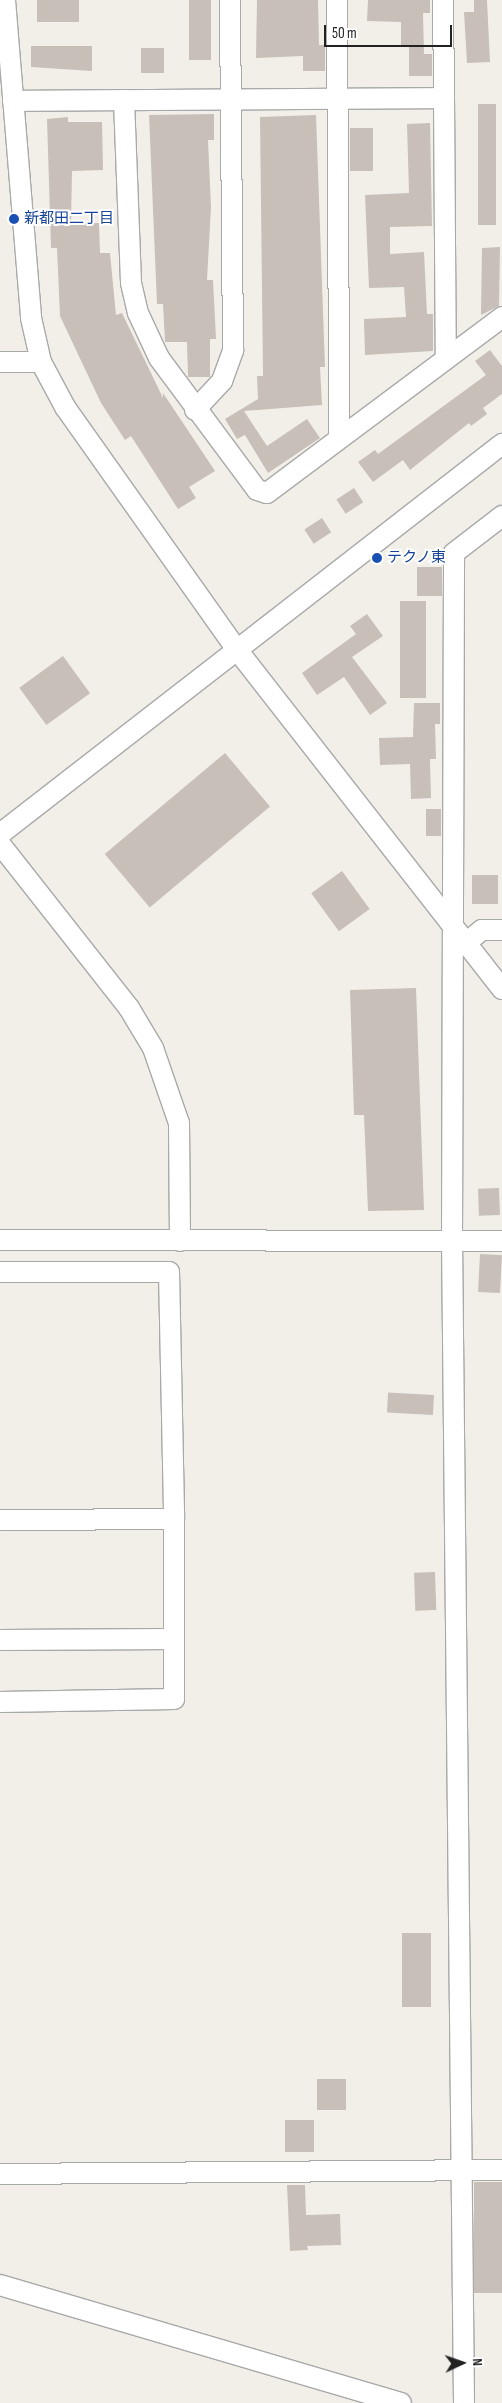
<!DOCTYPE html>
<html>
<head>
<meta charset="utf-8">
<style>
  body { margin:0 }
  #map { position:relative; width:502px; height:2403px; overflow:hidden; background:#f2efe9; font-family:"Sofia Sans Condensed","Noto Sans JP",sans-serif }
  div>[style] { position:absolute }
  .building>* { inset:0; background:#c7bfb8; transform-origin:0 0 }
  .roads { filter:drop-shadow(1px 0 #a9a9a9) drop-shadow(-1px 0 #a9a9a9) drop-shadow(0 1px #a9a9a9) drop-shadow(0 -1px #a9a9a9) }
  .minor>* { height:20px; margin:-10px; padding:0 10px; transform-origin:10px; border-radius:10px; background:#fff }
  .dots>* { width:14px; height:14px; translate:-50% -50%; box-sizing:border-box; border:2px solid #fff; border-radius:50% }
  span { translate:-50% -50%; white-space:nowrap; text-align:center; line-height:1.15; -webkit-text-stroke:4px #fff; paint-order:stroke }
  .transit-label { font-size:15px; color:#164399 }
  .left { translate:0 -50%; text-align:left }
  .north { position:absolute; left:437px; top:2338px; width:50px; height:50px; -webkit-text-stroke:4px #fff; paint-order:stroke; rotate:87deg; font-size:14px; font-weight:700; line-height:20px; text-align:center; color:#222 }
  .north::after { content:''; display:block; margin:auto; width:18px; height:22px; background:#222; clip-path:polygon(50% 0,100% 100%,50% 72%,0 100%) }
  .scale { position:absolute; left:324px; top:25px; width:128px; height:22px; box-sizing:border-box; border:2px solid #222; border-top:0; padding-left:6px; font-size:15px; line-height:18px; white-space:nowrap; color:#222; -webkit-text-stroke:4px #fff; paint-order:stroke }
</style>
</head>
<body>
<div id="map">
  <div class="building">
    <i style="left:37px;top:0;width:42px;height:22px"></i>
    <i style="left:189px;top:0;width:22px;height:60px"></i>
    <i style="clip-path:polygon(257px 0,318px 0,319px 45px,325px 45px,325px 71px,303px 71px,303px 56px,256px 58px)"></i>
    <i style="clip-path:polygon(368px 0,430px 0,430px 13px,423px 13px,424px 54px,432px 54px,432px 76px,409px 76px,409px 45px,401px 45px,401px 22px,367px 21px)"></i>
    <i style="clip-path:polygon(474px 0,487px 0,490px 62px,467px 63px,464px 12px,474px 12px)"></i>
    <i style="clip-path:polygon(31px 46px,92px 46px,92px 71px,31px 67px)"></i>
    <i style="left:141px;top:48px;width:23px;height:25px"></i>
    <i style="left:478px;top:104px;width:18px;height:121px"></i>
    <i style="clip-path:polygon(214px 114px,214px 140px,208px 140px,211px 207px,207px 280px,213px 280px,216px 339px,210px 339px,210px 377px,188px 377px,187px 342px,165px 342px,163px 304px,157px 304px,149px 115px)"></i>
    <i style="clip-path:polygon(316px 115px,325px 367px,320px 367px,322px 405px,244px 411px,267px 446px,307px 419px,320px 438px,268px 473px,245px 435px,237px 439px,225px 419px,258px 399px,257px 376px,263px 376px,260px 117px)"></i>
    <i style="clip-path:polygon(68px 117px,68px 122px,102px 122px,103px 170px,72px 171px,71px 223px,99px 223px,100px 253px,110px 253px,116px 315px,122px 313px,163px 398px,163px 393px,215px 471px,189px 487px,196px 498px,178px 509px,131px 436px,125px 440px,101px 403px,60px 316px,57px 248px,51px 248px,47px 119px)"></i>
    <i style="clip-path:polygon(430px 123px,432px 226px,390px 227px,390px 254px,424px 252px,427px 314px,433px 314px,433px 351px,365px 355px,364px 319px,406px 317px,404px 287px,369px 288px,365px 195px,409px 193px,407px 124px)"></i>
    <i style="left:350px;top:128px;width:23px;height:43px"></i>
    <i style="clip-path:polygon(500px 247px,499px 306px,481px 315px,482px 248px)"></i>
    <i style="clip-path:polygon(490px 350px,502px 366px,502px 394px,483px 408px,487px 414px,471px 426px,469px 423px,410px 470px,403px 460px,373px 482px,358px 462px,375px 450px,378px 454px,486px 375px,475px 361px)"></i>
    <i style="left:354px;top:488px;width:17px;height:21px;rotate:57deg"></i>
    <i style="left:322px;top:518px;width:17px;height:21px;rotate:57deg"></i>
    <i style="left:442px;top:567px;width:29px;height:25px;rotate:90deg"></i>
    <i style="left:400px;top:601px;width:26px;height:97px"></i>
    <i style="clip-path:polygon(367px 614px,383px 636px,352px 657px,387px 703px,370px 715px,344px 677px,317px 695px,302px 673px,356px 634px,350px 626px)"></i>
    <i style="left:63px;top:656px;width:46px;height:54px;rotate:54deg"></i>
    <i style="clip-path:polygon(414px 703px,440px 703px,440px 724px,435px 724px,436px 759px,430px 759px,431px 798px,411px 799px,410px 764px,380px 765px,379px 738px,413px 737px)"></i>
    <i style="left:225px;top:753px;width:70px;height:157px;rotate:50deg"></i>
    <i style="left:441px;top:809px;width:27px;height:15px;rotate:90deg"></i>
    <i style="left:342px;top:871px;width:47px;height:38px;rotate:54deg"></i>
    <i style="left:472px;top:875px;width:26px;height:29px"></i>
    <i style="clip-path:polygon(416px 988px,424px 1210px,368px 1211px,364px 1115px,354px 1115px,350px 990px)"></i>
    <i style="left:499px;top:1188px;width:27px;height:21px;rotate:88deg"></i>
    <i style="left:480px;top:1254px;width:22px;height:38px;rotate:3deg"></i>
    <i style="left:434px;top:1395px;width:20px;height:46px;rotate:93deg"></i>
    <i style="left:435px;top:1572px;width:38px;height:21px;rotate:88deg"></i>
    <i style="left:431px;top:1933px;width:74px;height:29px;rotate:90deg"></i>
    <i style="left:346px;top:2079px;width:31px;height:29px;rotate:90deg"></i>
    <i style="left:285px;top:2120px;width:29px;height:32px"></i>
    <i style="left:474px;top:2182px;width:28px;height:111px"></i>
    <i style="clip-path:polygon(287px 2185px,305px 2185px,306px 2215px,340px 2214px,341px 2245px,307px 2246px,308px 2250px,290px 2251px)"></i>
  </div>
  <div class="roads">
    <div class="minor">
      <i style="left:5px;top:0;width:319px;rotate:85.3deg"></i>
      <i style="left:31px;top:318px;width:45px;rotate:77.2deg"></i>
      <i style="left:337px;top:0;width:438px;rotate:89.7deg"></i>
      <i style="left:443px;top:0;width:98px;rotate:89.4deg"></i>
      <i style="left:444px;top:98px;width:320px;rotate:179.6deg"></i>
      <i style="left:124px;top:100px;width:183px;rotate:87.8deg"></i>
      <i style="left:131px;top:283px;width:31px;rotate:77deg"></i>
      <i style="left:138px;top:313px;width:50px;rotate:65deg"></i>
      <i style="left:159px;top:358px;width:164px;rotate:53.4deg"></i>
      <i style="left:257px;top:490px;width:10px;rotate:17deg"></i>
      <i style="left:267px;top:493px;width:294px;rotate:-36.8deg"></i>
      <i style="left:444px;top:98px;width:261px;rotate:89.6deg"></i>
      <i style="left:13px;top:101px;width:111px;rotate:-0.5deg"></i>
      <i style="left:0;top:362px;width:41px"></i>
      <i style="left:41px;top:362px;width:51px;rotate:61.9deg"></i>
      <i style="left:65px;top:407px;width:299px;rotate:54.7deg"></i>
      <i style="left:238px;top:651px;width:429px;rotate:52deg"></i>
      <i style="left:195px;top:410px;width:40px;rotate:-47deg"></i>
      <i style="left:222px;top:381px;width:33px;rotate:-70deg"></i>
      <i style="left:233px;top:350px;width:350px;rotate:-90.5deg"></i>
      <i style="left:0;top:834px;width:636px;rotate:-37.84deg"></i>
      <i style="left:0;top:844px;width:209px;rotate:51.8deg"></i>
      <i style="left:129px;top:1008px;width:47px;rotate:59deg"></i>
      <i style="left:153px;top:1048px;width:79px;rotate:70.9deg"></i>
      <i style="left:179px;top:1123px;width:118px;rotate:89.5deg"></i>
      <i style="left:467px;top:942px;width:19px;rotate:-39deg"></i>
      <i style="left:482px;top:930px;width:20px"></i>
      <i style="left:0;top:1240px;width:502px;rotate:0.11deg"></i>
      <i style="left:0;top:1272px;width:169px"></i>
      <i style="left:169px;top:1272px;width:247px;rotate:88.8deg"></i>
      <i style="left:174px;top:1519px;width:180px;rotate:90deg"></i>
      <i style="left:174px;top:1699px;width:174px;rotate:179deg"></i>
      <i style="left:0;top:1520px;width:174px;rotate:-0.3deg"></i>
      <i style="left:0;top:1640px;width:173px;rotate:-0.3deg"></i>
      <i style="left:0;top:2174px;width:502px;rotate:-0.46deg"></i>
      <i style="left:0;top:2285px;width:418px;rotate:16.4deg"></i>
      <i style="left:464px;top:2403px;width:1161px;rotate:-90.59deg"></i>
      <i style="left:452px;top:1242px;width:689px;rotate:-89.83deg"></i>
      <i style="left:454px;top:553px;width:61px;rotate:-37.6deg"></i>
    </div>
  </div>
  <div class="dots">
    <i style="left:14px;top:219px;background:#1a4fb4"></i>
    <i style="left:377px;top:558px;background:#1a4fb4"></i>
  </div>
  <div class="transit-label">
    <span class="left" style="left:24px;top:219px">新都田二丁目</span>
    <span class="left" style="left:387px;top:558px">テクノ東</span>
  </div>
  <div class="north">N</div>
  <div class="scale">50 m</div>
</div>
</body>
</html>
